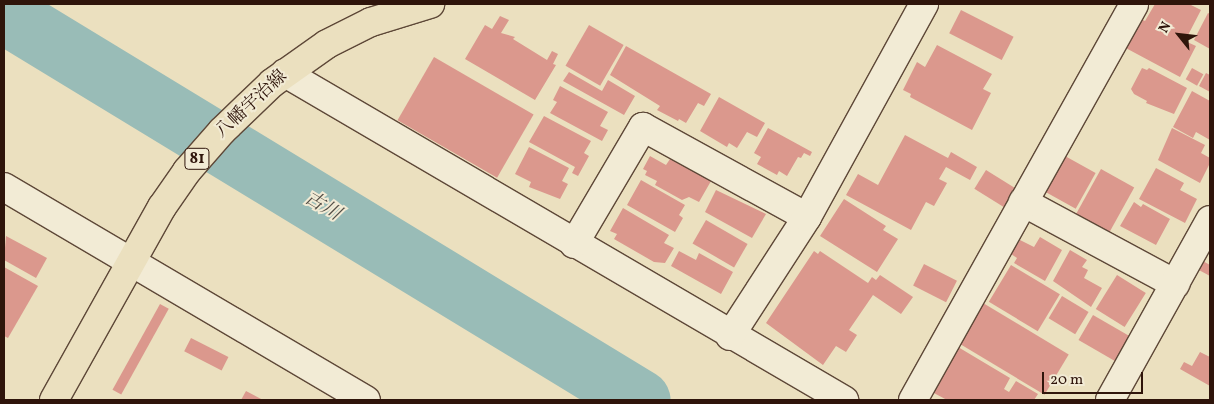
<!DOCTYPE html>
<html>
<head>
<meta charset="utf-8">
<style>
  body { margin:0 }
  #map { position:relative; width:1214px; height:404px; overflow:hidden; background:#ebe0bf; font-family:Vollkorn,"Noto Serif JP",serif }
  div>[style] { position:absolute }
  .river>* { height:61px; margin:-30.5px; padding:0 30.5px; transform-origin:30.5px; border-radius:30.5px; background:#99bcb7 }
  .building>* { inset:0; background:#db988d; transform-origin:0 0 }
  .roads { filter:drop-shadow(1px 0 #5e4838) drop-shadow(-1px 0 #5e4838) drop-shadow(0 1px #5e4838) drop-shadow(0 -1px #5e4838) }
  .minor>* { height:28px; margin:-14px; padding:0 14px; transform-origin:14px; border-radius:14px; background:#f2ebd5 }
  .primary>* { height:28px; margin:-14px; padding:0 14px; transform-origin:14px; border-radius:14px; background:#ebe0bf }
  span { translate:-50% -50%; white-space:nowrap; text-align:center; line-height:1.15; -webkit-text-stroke:4px #f2ebd5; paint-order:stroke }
  .shield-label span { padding:1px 4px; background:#f2ebd5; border:1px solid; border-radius:4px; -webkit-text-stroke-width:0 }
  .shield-label { font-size:16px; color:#2f150b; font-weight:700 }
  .street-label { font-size:18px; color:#2f150b }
  .water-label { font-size:19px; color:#544f47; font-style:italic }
  .frame { position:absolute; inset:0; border:5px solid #2f150b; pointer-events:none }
  .north { position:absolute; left:1154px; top:10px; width:50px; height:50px; -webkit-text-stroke:4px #f2ebd5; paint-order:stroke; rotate:299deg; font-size:14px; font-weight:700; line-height:20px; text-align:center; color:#2f150b }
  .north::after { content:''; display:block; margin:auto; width:18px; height:22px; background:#2f150b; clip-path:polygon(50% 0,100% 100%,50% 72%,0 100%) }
  .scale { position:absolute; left:1042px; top:372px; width:101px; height:22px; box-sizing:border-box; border:2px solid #2f150b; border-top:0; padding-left:6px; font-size:15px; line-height:18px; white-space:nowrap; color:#2f150b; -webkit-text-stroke:4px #f2ebd5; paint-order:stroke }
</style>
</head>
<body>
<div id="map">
  <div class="river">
    <i style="left:4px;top:13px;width:744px;rotate:31.32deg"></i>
  </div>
  <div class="building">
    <i style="clip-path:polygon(1155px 4px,1189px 4px,1201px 10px,1185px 41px,1196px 46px,1180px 77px,1122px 46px,1137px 17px,1145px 21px)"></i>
    <i style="left:961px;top:10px;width:59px;height:26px;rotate:27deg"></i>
    <i style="clip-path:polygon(1208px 13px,1210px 14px,1210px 49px,1194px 40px)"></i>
    <i style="clip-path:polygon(500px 16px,509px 20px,501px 33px,515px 37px,513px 39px,547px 60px,552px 51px,558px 54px,553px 64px,556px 65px,535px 100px,465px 59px,485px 25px,492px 29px)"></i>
    <i style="left:589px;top:25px;width:40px;height:47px;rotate:30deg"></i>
    <i style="clip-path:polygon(937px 45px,992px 74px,983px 89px,991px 93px,972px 130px,910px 97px,911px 94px,903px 90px,917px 62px,925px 67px)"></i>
    <i style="clip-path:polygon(626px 46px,711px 94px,704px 106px,698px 103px,686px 123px,679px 119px,678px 121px,657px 110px,660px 106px,610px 75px)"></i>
    <i style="left:434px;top:57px;width:115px;height:73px;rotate:30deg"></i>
    <i style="clip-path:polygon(1142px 68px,1147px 70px,1149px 68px,1187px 88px,1174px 114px,1146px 103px,1147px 101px,1134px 94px,1131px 89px)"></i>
    <i style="left:1192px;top:68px;width:13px;height:13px;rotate:29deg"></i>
    <i style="clip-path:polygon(569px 72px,602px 91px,608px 80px,635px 96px,624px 115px,563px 81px)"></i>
    <i style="clip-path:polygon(1206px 73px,1210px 75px,1210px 92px,1199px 86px)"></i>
    <i style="clip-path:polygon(560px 86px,608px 112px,600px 126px,608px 130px,602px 141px,550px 113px,557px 102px,553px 100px)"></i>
    <i style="clip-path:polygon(1192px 91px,1210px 101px,1210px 140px,1196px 132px,1193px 138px,1173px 127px)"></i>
    <i style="clip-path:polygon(719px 97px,765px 123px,757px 137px,747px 132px,737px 148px,729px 143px,727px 147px,700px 131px)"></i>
    <i style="clip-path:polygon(544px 116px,591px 141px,584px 153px,589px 156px,578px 176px,572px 173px,575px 167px,529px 142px)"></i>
    <i style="clip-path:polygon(768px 128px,812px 152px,810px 156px,804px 153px,801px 158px,798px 157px,787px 176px,779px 171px,777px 175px,757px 164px,761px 157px,754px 153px)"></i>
    <i style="clip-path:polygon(1172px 128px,1205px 145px,1201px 153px,1210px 158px,1210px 163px,1200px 183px,1158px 160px)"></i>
    <i style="clip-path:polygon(905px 135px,948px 158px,951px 152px,977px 167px,970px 180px,946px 167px,939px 179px,947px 183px,934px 206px,926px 202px,911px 230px,846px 195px,858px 174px,878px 185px)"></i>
    <i style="clip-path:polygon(529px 147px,569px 168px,562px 181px,568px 184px,560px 199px,529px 187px,531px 182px,515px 174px)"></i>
    <i style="clip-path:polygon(650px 156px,666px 165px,670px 159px,711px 181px,699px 202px,689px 197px,682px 200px,655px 185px,657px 181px,645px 175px,647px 171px,643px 169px)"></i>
    <i style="left:1065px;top:156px;width:35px;height:41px;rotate:29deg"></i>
    <i style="clip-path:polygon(1156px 168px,1184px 183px,1180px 190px,1197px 199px,1185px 223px,1139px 199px)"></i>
    <i style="left:1101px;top:169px;width:38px;height:52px;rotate:29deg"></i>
    <i style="left:986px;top:170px;width:36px;height:22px;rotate:32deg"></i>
    <i style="clip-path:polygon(641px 180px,685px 205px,679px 215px,683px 218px,675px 232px,627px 205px)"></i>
    <i style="clip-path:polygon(716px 190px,766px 214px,752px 238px,705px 212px)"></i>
    <i style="clip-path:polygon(844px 199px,886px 226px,883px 230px,898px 239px,877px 272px,820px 236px)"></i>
    <i style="clip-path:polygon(1134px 202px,1141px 207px,1143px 204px,1170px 219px,1156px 245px,1120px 226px)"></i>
    <i style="clip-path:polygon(623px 208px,669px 235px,664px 243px,674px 248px,665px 263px,654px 262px,614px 239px,617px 234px,610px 231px)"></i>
    <i style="left:706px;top:220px;width:48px;height:27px;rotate:30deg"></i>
    <i style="clip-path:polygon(6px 236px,47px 258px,36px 278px,4px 260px)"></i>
    <i style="clip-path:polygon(1040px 237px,1062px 250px,1045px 281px,1014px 263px,1017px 258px,1011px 254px,1020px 240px,1034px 247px)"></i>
    <i style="clip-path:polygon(1070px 250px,1087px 260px,1082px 267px,1088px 270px,1084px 278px,1102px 288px,1091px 307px,1053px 281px)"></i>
    <i style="clip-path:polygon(679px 251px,696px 260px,699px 253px,733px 272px,721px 294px,671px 266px)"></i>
    <i style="clip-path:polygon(814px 251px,818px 254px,820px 251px,868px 283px,872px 277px,876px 280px,880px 275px,913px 297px,901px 314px,873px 295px,849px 330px,857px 335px,846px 352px,836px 346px,823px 365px,766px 323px)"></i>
    <i style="clip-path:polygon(1201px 260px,1210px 265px,1210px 276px,1197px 269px)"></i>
    <i style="left:924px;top:264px;width:37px;height:24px;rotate:27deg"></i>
    <i style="left:1011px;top:265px;width:57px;height:43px;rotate:31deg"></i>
    <i style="clip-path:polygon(4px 267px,38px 286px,8px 338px,4px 336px)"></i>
    <i style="left:1117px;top:275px;width:34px;height:40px;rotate:32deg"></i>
    <i style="left:1062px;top:296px;width:31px;height:26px;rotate:31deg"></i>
    <i style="left:983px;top:303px;width:100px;height:47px;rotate:31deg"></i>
    <i style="left:160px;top:304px;width:10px;height:98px;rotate:29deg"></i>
    <i style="left:1093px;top:315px;width:50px;height:29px;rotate:30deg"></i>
    <i style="left:191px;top:338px;width:42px;height:15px;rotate:27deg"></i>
    <i style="clip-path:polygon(958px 347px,1010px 378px,1004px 389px,1009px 392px,1016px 381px,1038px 394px,1034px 400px,947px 400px,932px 392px)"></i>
    <i style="clip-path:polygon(1200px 352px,1210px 357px,1210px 386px,1180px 369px,1184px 362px,1192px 366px)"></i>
    <i style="clip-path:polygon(246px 391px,263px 400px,241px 400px)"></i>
  </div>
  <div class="roads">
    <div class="minor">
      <i style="left:285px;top:73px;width:648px;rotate:30.33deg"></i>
      <i style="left:4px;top:187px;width:420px;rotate:30.5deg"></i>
      <i style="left:1023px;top:202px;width:173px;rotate:28.3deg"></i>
      <i style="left:574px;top:244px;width:136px;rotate:-59.5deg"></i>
      <i style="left:643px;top:127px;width:187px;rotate:28.8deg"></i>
      <i style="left:730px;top:336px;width:142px;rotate:-57.1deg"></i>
      <i style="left:807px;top:217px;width:243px;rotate:-61.2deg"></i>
      <i style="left:913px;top:400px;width:453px;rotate:-60.8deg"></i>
      <i style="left:1110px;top:400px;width:206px;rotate:-60.9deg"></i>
    </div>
    <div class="primary">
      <i style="left:54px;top:400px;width:221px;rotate:-60.8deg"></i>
      <i style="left:162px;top:207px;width:44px;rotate:-55.2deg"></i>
      <i style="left:187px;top:171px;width:53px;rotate:-48.8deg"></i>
      <i style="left:222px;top:131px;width:69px;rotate:-43.8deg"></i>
      <i style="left:272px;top:83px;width:67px;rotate:-35.3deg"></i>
      <i style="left:327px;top:44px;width:49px;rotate:-26.6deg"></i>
      <i style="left:371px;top:22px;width:62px;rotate:-17deg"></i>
    </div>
  </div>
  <div class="shield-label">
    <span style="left:197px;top:159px">81</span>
  </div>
  <div class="street-label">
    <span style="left:252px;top:105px;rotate:-43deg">八幡宇治線</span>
  </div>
  <div class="water-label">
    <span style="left:322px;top:207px;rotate:31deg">古川</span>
  </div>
  <div class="frame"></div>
  <div class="north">N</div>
  <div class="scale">20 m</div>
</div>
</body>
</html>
